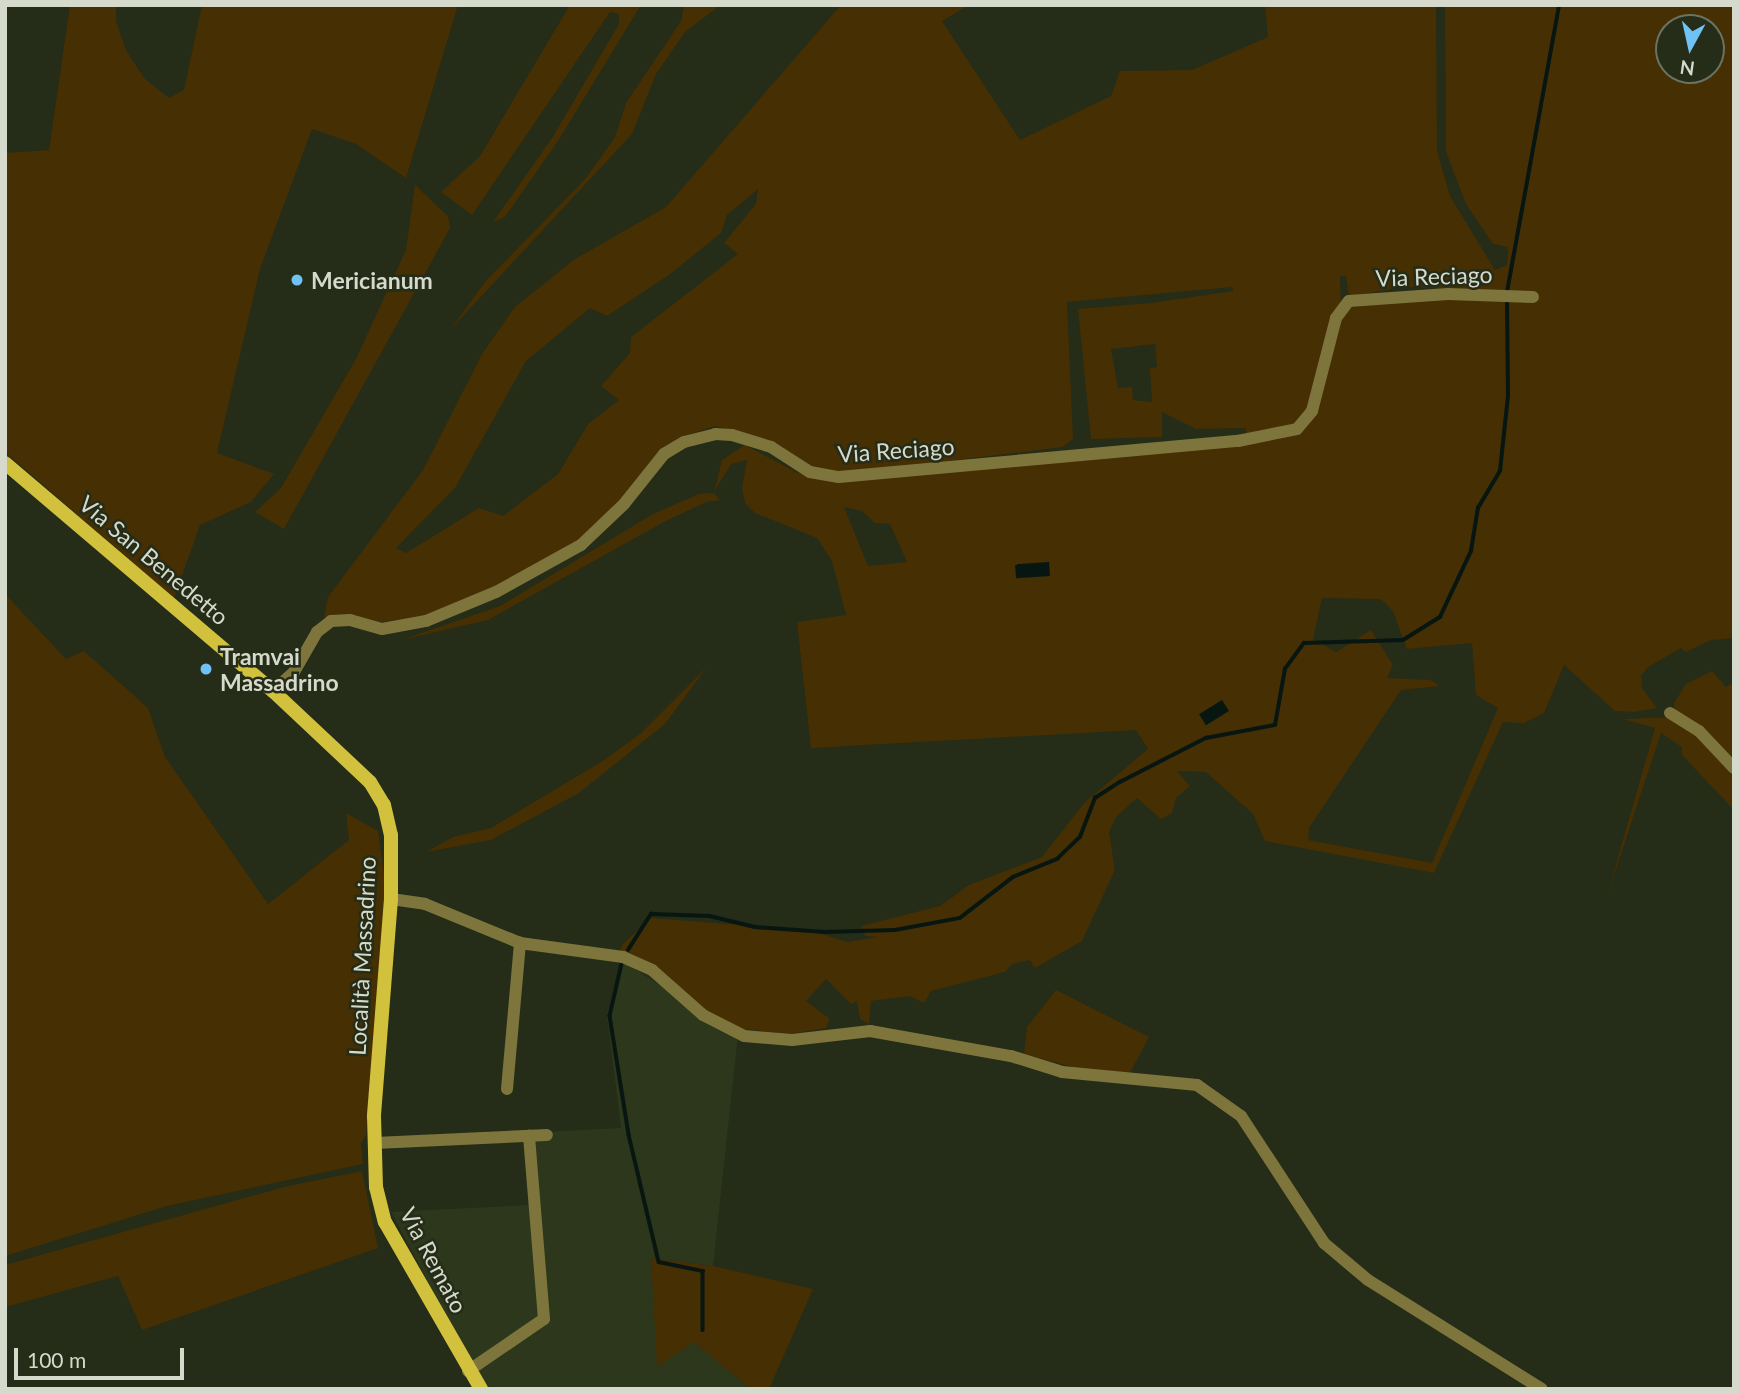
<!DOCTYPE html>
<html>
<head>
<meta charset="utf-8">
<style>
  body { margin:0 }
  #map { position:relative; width:1739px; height:1394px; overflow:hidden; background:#252c17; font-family:Lato,sans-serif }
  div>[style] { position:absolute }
  .built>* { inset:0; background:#2d371b }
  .green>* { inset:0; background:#452f03 }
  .water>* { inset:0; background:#081611; transform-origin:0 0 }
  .stream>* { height:3.5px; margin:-1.75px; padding:0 1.75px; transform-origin:1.75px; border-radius:1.75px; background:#081611 }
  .minor>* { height:12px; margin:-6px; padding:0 6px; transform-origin:6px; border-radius:6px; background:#7d753c }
  .major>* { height:14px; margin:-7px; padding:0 7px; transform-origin:7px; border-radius:7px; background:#d2c13d }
  .dots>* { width:19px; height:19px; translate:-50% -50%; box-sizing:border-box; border:4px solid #252c17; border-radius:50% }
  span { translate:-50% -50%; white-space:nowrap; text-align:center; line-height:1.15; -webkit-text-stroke:5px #252c17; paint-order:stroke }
  .street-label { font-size:23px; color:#d5dacd }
  .poi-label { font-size:23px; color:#d5dacd; font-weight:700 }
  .left { translate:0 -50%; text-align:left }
  .frame { position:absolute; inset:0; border:7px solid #d5dacd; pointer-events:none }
  .north { position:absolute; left:1655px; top:14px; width:70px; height:70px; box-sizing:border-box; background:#252c17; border:2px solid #6b7260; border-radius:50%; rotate:188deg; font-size:19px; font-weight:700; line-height:28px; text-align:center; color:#d5dacd }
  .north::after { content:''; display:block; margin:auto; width:24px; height:32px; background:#6fc2f4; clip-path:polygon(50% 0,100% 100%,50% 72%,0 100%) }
  .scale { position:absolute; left:14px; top:1348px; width:170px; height:32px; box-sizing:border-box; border:4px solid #d5dacd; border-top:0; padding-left:9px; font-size:21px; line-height:24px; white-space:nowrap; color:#d5dacd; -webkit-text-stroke:5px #252c17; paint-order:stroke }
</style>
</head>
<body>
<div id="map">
  <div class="built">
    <i style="clip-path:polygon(621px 960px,738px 1035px,713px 1266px,651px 1258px,658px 1366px,694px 1341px,751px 1389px,490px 1389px,470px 1362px,391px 1212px,531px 1205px,523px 1133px,621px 1128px,607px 1015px)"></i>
  </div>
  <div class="green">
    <i style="clip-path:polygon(70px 5px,116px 5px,116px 21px,126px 50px,144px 78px,169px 98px,184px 90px,202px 5px,458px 5px,406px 178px,356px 144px,312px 129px,260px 269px,217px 453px,274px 474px,251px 502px,200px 525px,174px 598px,5px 452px,5px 153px,49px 150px)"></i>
    <i style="clip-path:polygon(570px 5px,641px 5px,558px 141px,505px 217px,493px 222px,552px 138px,619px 24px,619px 14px,610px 12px,472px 215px,441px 192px,480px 156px)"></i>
    <i style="clip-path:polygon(684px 5px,718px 7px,685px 32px,672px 51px,656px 74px,632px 134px,450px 330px,485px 282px,586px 178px,615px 137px,626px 103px,681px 21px)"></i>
    <i style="clip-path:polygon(evenodd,841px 5px,969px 5px,942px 21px,1020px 140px,1111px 96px,1120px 71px,1192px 70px,1268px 37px,1265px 5px,1436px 5px,1437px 151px,1450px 196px,1495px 270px,1507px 265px,1508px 247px,1493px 244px,1466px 204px,1446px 152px,1445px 5px,1734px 5px,1734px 638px,1711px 640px,1686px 652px,1681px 648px,1648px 667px,1641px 676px,1642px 688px,1657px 708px,1634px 712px,1615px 711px,1564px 665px,1544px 713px,1524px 723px,1503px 722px,1434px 873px,1265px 841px,1253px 814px,1206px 772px,1177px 771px,1190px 786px,1176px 798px,1172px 813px,1161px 819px,1137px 798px,1116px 817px,1109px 832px,1115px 870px,1082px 941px,1035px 968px,1030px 960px,1012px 964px,1005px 972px,931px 991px,924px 1003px,910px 996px,871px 1001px,869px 1024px,860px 1019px,857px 1001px,851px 1004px,826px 979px,806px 1001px,830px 1019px,826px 1028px,789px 1034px,734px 1028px,618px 955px,623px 944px,651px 918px,808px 930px,848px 942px,878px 937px,865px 936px,861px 926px,940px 906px,969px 885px,1042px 857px,1084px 803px,1148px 749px,1136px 730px,811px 748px,797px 622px,846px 615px,832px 561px,817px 538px,755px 513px,745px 503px,742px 488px,747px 460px,731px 464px,714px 492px,720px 500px,706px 502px,664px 522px,488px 620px,401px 640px,500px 606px,653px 514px,699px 494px,714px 493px,722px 460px,745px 445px,796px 472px,836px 482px,1246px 443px,1246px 428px,1196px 429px,1162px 412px,1162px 437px,1091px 439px,1078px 309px,1151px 303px,1233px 291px,1232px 287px,1067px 302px,1073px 439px,1063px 447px,839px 474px,815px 468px,769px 440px,715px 426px,678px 438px,621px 502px,576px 545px,496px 589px,430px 616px,374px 623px,324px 618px,328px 597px,423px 470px,482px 354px,515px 307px,575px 259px,666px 207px,841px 5px,1669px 28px,1711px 28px,1711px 70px,1669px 70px,1669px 28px,841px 5px,758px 189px,756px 204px,724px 243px,738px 254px,631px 337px,630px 353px,601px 386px,619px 400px,588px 424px,558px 474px,503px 516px,479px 508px,406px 553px,396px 548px,455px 488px,526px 361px,590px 308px,607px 316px,669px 275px,721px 233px,727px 215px,758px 189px,841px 5px,1340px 276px,1346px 276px,1349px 297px,1401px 287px,1477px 290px,1355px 305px,1341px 318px,1340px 276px,841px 5px,1155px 344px,1157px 367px,1150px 368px,1152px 402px,1133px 400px,1132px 387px,1118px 388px,1111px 349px,1155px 344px,841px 5px,844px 507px,862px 511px,875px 523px,890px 524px,907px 562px,868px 566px,844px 507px,841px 5px,1322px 598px,1381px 599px,1393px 611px,1407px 649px,1472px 643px,1476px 695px,1498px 708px,1432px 863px,1308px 840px,1309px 828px,1401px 690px,1440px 686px,1431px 680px,1387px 678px,1393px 665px,1371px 630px,1336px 652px,1313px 639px,1322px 598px)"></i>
    <i style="clip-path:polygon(415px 185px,448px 216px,450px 228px,284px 529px,255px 512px,281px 488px,356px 359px,406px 250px)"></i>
    <i style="clip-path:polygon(5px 594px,66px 659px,84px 651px,148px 708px,165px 757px,268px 904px,349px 840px,346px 813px,378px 831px,387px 897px,366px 1135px,361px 1144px,363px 1164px,167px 1206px,5px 1256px)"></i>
    <i style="clip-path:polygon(707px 667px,665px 724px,579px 793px,491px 840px,426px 852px,453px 837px,491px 828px,604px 760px,640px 734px)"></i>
    <i style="clip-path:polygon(1712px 671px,1726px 687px,1734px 682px,1734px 763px,1698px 724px,1675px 711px,1674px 703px,1686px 684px)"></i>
    <i style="clip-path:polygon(1672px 717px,1689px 725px,1734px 772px,1734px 810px,1682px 755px,1682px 747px,1661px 733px,1607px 896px,1655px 728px,1623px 719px)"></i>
    <i style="clip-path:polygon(1056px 990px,1149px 1037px,1130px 1073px,1076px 1068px,1024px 1054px,1027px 1027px)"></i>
    <i style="clip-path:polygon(362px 1171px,378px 1248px,142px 1330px,118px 1276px,5px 1307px,5px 1265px,284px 1187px)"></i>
    <i style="clip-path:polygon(651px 1258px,713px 1266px,813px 1289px,769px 1389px,751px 1389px,694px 1342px,657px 1367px)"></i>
  </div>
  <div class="water">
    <i style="left:1049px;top:562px;width:14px;height:34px;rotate:86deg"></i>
    <i style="left:1222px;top:700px;width:13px;height:27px;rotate:58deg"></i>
  </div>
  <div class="stream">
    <i style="left:1507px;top:292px;width:292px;rotate:-79.7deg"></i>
    <i style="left:628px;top:950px;width:43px;rotate:-57.4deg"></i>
    <i style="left:651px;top:914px;width:59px;rotate:1.9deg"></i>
    <i style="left:710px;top:916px;width:46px;rotate:13.7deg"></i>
    <i style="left:755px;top:927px;width:70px;rotate:4.1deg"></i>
    <i style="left:825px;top:932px;width:70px;rotate:-1.6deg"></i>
    <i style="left:895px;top:930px;width:66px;rotate:-10.5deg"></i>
    <i style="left:960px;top:918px;width:67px;rotate:-37.7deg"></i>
    <i style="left:1013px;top:877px;width:48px;rotate:-22.2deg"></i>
    <i style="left:1057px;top:859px;width:32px;rotate:-44deg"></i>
    <i style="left:1080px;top:837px;width:42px;rotate:-69deg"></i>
    <i style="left:1095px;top:798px;width:30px;rotate:-33deg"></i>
    <i style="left:1120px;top:782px;width:97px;rotate:-27.1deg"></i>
    <i style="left:1206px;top:738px;width:70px;rotate:-10.7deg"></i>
    <i style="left:1275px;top:725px;width:57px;rotate:-79.9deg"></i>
    <i style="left:1285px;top:669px;width:32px;rotate:-54deg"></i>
    <i style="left:1304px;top:643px;width:99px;rotate:-1.7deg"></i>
    <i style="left:1403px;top:640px;width:44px;rotate:-31.9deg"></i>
    <i style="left:1440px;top:617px;width:73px;rotate:-64.8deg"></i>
    <i style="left:1471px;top:551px;width:44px;rotate:-80.8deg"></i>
    <i style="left:1478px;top:508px;width:43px;rotate:-59.3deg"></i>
    <i style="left:1500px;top:471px;width:75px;rotate:-83.9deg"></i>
    <i style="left:1508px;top:396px;width:96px;rotate:-90.6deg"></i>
    <i style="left:622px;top:964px;width:53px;rotate:103deg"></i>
    <i style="left:610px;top:1016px;width:121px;rotate:80.9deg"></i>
    <i style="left:629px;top:1135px;width:130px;rotate:76.7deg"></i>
    <i style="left:659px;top:1262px;width:45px;rotate:11.6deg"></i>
    <i style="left:703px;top:1271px;width:59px;rotate:90deg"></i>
  </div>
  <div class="minor">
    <i style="left:273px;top:691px;width:28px;rotate:-42deg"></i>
    <i style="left:294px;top:672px;width:46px;rotate:-60.1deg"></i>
    <i style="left:317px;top:632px;width:18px;rotate:-38deg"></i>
    <i style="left:331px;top:621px;width:19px;rotate:-3deg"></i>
    <i style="left:350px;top:620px;width:33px;rotate:16deg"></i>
    <i style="left:382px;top:629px;width:45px;rotate:-10.3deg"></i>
    <i style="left:426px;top:621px;width:76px;rotate:-22.5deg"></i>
    <i style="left:496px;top:592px;width:97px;rotate:-28.9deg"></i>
    <i style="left:581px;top:545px;width:59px;rotate:-43.6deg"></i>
    <i style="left:624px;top:504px;width:64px;rotate:-51.3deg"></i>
    <i style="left:664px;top:454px;width:23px;rotate:-31deg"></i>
    <i style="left:684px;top:442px;width:32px;rotate:-14deg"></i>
    <i style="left:715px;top:434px;width:17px;rotate:3deg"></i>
    <i style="left:732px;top:435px;width:41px;rotate:17.1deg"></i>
    <i style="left:771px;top:447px;width:46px;rotate:32.7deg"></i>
    <i style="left:810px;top:472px;width:29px;rotate:10deg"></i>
    <i style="left:839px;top:477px;width:401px;rotate:-5.2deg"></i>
    <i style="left:1238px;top:441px;width:60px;rotate:-11.5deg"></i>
    <i style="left:1297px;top:429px;width:23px;rotate:-50deg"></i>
    <i style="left:1312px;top:411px;width:96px;rotate:-75.5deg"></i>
    <i style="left:1336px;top:318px;width:21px;rotate:-53deg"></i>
    <i style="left:1349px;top:301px;width:99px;rotate:-4deg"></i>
    <i style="left:1448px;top:294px;width:85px;rotate:2deg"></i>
    <i style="left:1670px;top:713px;width:34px;rotate:32deg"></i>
    <i style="left:1699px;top:731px;width:51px;rotate:46.6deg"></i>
    <i style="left:391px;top:899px;width:34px;rotate:8deg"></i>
    <i style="left:425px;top:904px;width:103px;rotate:22.3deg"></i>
    <i style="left:520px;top:943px;width:104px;rotate:7.7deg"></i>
    <i style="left:623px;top:957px;width:32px;rotate:24deg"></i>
    <i style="left:652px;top:970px;width:68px;rotate:41.4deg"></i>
    <i style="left:703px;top:1015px;width:46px;rotate:27.1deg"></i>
    <i style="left:744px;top:1036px;width:48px;rotate:4.8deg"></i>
    <i style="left:792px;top:1040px;width:79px;rotate:-6.6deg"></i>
    <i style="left:870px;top:1031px;width:143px;rotate:10.1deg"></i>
    <i style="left:1011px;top:1056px;width:53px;rotate:17.4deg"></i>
    <i style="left:1062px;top:1072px;width:136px;rotate:5.5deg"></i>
    <i style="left:1197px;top:1085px;width:54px;rotate:35.2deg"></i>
    <i style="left:1241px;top:1116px;width:152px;rotate:56.8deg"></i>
    <i style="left:1324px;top:1243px;width:57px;rotate:40.1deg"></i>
    <i style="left:1368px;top:1280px;width:205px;rotate:32.1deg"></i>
    <i style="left:507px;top:1089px;width:147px;rotate:-84.9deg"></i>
    <i style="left:375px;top:1143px;width:172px;rotate:-2.7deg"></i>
    <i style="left:468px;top:1371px;width:92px;rotate:-34.4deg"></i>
    <i style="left:544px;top:1319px;width:184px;rotate:-94.7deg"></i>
  </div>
  <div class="major">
    <i style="left:5px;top:463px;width:352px;rotate:40.4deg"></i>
    <i style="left:273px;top:691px;width:133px;rotate:43.2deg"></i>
    <i style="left:370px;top:782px;width:27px;rotate:59deg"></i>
    <i style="left:384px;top:805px;width:31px;rotate:77deg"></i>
    <i style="left:391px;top:835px;width:64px;rotate:90deg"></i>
    <i style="left:391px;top:899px;width:218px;rotate:94.5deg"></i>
    <i style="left:374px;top:1116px;width:71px;rotate:88.4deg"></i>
    <i style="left:376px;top:1187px;width:36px;rotate:76deg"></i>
    <i style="left:385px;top:1222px;width:193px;rotate:60.1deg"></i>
  </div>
  <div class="dots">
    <i style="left:297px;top:280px;background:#6fc2f4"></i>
    <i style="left:206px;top:669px;background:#6fc2f4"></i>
  </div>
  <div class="street-label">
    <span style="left:1434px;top:276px;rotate:-2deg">Via Reciago</span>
    <span style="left:896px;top:450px;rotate:-4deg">Via Reciago</span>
    <span style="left:154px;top:560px;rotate:40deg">Via San Benedetto</span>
    <span style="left:362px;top:956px;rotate:-87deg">Località Massadrino</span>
    <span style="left:434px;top:1260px;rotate:62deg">Via Remato</span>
  </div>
  <div class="poi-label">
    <span class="left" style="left:311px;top:280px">Mericianum</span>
    <span class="left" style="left:220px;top:669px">Tramvai<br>Massadrino</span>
  </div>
  <div class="frame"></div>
  <div class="north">N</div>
  <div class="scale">100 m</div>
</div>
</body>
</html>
